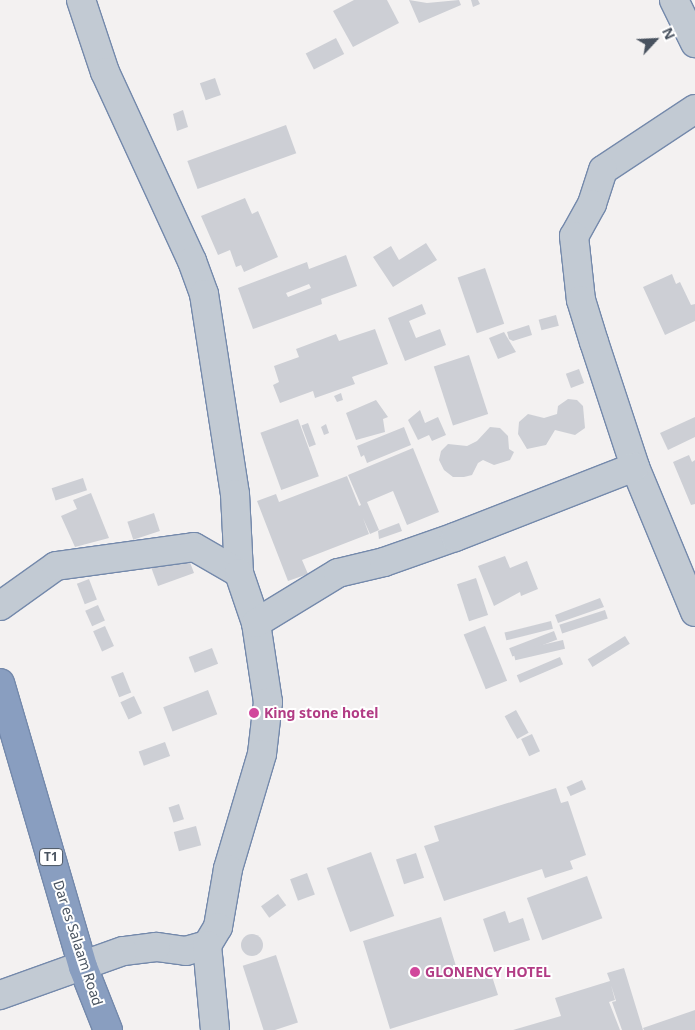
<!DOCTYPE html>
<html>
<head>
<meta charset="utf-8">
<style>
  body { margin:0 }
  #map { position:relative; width:695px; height:1030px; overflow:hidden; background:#f3f1f1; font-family:"Noto Sans",sans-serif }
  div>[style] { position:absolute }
  .building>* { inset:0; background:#cdcfd5; transform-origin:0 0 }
  .round { border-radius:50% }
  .roads { filter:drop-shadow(1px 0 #7489ab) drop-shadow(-1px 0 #7489ab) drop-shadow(0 1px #7489ab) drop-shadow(0 -1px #7489ab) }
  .minor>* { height:28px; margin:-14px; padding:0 14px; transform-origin:14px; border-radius:14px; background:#c2cad3 }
  .highway>* { height:28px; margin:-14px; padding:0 14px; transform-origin:14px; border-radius:14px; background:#899ec0 }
  .dots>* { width:14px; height:14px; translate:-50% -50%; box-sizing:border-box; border:2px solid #fff; border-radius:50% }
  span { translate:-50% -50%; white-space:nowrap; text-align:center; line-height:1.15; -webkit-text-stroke:4px #fff; paint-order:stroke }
  .shield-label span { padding:1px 4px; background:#fff; border:1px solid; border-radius:4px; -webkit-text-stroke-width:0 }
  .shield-label { font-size:12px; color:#48525f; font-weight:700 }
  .hotel-label { font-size:14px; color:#b23c85; font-weight:700 }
  .left { translate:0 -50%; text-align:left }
  .street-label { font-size:14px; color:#48525f }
  .north { position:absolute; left:630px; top:15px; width:50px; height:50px; -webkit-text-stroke:4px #fff; paint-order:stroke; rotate:65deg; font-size:14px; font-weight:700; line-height:20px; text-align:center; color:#48525f }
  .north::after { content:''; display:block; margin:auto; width:18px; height:22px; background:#48525f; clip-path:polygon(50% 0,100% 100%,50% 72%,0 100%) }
</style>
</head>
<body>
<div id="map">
  <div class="building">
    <i style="clip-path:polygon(354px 0,387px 0,399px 23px,353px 47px,333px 11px)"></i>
    <i style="clip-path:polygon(409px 0,427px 3px,459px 0,461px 5px,419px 23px)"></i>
    <i style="clip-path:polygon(471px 0,478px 0,480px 4px,473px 7px)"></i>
    <i style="left:336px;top:38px;width:18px;height:34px;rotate:63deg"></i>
    <i style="left:215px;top:78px;width:18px;height:16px;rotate:71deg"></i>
    <i style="clip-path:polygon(183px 110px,188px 127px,177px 131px,173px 114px)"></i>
    <i style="left:286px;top:125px;width:30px;height:105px;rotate:70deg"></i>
    <i style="clip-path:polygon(245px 198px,252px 214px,258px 211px,278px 257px,244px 272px,241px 265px,236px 267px,230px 250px,218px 255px,201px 216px)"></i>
    <i style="clip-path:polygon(426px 243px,437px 260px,393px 287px,373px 257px,391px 246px,399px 260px)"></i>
    <i style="clip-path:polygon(evenodd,346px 255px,357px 286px,321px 299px,322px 304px,253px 329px,238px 288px,307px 262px,309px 269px,346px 255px,309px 284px,311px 288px,288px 297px,286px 293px,309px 284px)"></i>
    <i style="left:485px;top:268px;width:59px;height:29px;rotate:71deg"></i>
    <i style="clip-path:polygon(672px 274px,676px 284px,680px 282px,691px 305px,695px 304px,695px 321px,665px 335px,643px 287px)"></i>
    <i style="clip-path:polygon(422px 304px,426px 314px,409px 321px,416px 338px,440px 329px,446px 345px,405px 361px,388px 318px)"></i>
    <i style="left:556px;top:315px;width:11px;height:18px;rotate:75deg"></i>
    <i style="clip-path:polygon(529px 325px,532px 335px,513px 341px,509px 339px,507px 332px)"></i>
    <i style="clip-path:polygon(375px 329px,388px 364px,352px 377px,355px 384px,315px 398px,313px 391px,280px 403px,273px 385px,279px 382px,274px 366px,299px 357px,296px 349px,336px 334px,339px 341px)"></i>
    <i style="clip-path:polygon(504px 332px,516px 352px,498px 359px,489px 338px)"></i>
    <i style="left:469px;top:355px;width:62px;height:37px;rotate:72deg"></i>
    <i style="left:579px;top:369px;width:15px;height:14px;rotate:70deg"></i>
    <i style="clip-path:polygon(341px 393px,343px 400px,337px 402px,334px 396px)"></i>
    <i style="clip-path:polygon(568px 399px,577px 400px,583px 406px,585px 428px,575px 435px,555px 430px,546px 445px,527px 449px,518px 434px,519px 422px,528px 414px,544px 418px,557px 414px,558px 406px)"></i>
    <i style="clip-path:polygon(376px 400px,388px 417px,383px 419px,385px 432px,356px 440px,346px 413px)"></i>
    <i style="clip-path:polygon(420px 410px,425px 423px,438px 417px,446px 435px,432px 441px,429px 435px,418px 440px,408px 420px)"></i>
    <i style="clip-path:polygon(695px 417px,695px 437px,668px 450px,660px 433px)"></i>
    <i style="left:298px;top:419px;width:61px;height:40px;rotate:70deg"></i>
    <i style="left:308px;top:423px;width:23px;height:7px;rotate:70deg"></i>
    <i style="clip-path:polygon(326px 424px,329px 433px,324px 435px,321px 427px)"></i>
    <i style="clip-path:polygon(404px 427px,411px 445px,367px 463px,364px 455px,361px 457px,357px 446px)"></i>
    <i style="clip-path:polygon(490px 427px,500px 428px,508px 436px,509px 449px,514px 452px,510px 460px,494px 465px,483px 460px,478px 463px,472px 475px,464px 477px,453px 477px,444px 470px,439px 460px,441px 451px,448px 444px,467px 446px,477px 441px)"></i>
    <i style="clip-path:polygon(413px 448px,439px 512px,407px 525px,393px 491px,367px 502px,379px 530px,370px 534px,363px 518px,369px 534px,302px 560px,308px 574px,288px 581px,257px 501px,276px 494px,279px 502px,347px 476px,359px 506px,361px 505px,348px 475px)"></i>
    <i style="clip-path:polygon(689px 455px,692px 462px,695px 460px,695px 504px,691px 505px,673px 462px)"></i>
    <i style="left:83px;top:478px;width:13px;height:33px;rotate:72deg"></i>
    <i style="clip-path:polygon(91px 493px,109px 538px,75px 547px,61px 516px,77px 509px,73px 500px)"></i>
    <i style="left:154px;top:513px;width:19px;height:28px;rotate:72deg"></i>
    <i style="clip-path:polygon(399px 523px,402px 531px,379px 539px,378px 531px)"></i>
    <i style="clip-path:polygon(505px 556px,510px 568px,527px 561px,538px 589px,521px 596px,520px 592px,494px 606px,478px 566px)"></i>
    <i style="clip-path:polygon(188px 557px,194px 573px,158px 586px,151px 567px)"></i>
    <i style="left:476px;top:578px;width:39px;height:20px;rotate:72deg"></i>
    <i style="left:89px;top:579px;width:22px;height:13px;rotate:69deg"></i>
    <i style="clip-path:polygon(600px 598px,604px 607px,558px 623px,555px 615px)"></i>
    <i style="left:98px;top:605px;width:17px;height:14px;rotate:66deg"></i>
    <i style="left:605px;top:610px;width:9px;height:48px;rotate:72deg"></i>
    <i style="left:551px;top:621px;width:8px;height:48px;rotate:76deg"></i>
    <i style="left:105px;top:626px;width:22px;height:13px;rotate:66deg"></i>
    <i style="left:485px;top:626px;width:59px;height:23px;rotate:68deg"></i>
    <i style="left:554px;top:631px;width:9px;height:48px;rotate:69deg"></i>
    <i style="left:625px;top:636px;width:9px;height:44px;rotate:58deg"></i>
    <i style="left:563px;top:640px;width:9px;height:51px;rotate:77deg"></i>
    <i style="left:212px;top:648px;width:17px;height:25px;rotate:69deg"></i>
    <i style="left:560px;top:657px;width:8px;height:47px;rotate:67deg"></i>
    <i style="left:123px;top:672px;width:22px;height:13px;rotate:68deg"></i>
    <i style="left:208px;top:690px;width:26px;height:48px;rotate:69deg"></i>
    <i style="left:134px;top:696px;width:19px;height:15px;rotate:65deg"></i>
    <i style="left:516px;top:710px;width:26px;height:13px;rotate:61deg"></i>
    <i style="left:532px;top:734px;width:19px;height:12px;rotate:65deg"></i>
    <i style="left:165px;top:742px;width:15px;height:28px;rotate:70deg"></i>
    <i style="left:582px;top:780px;width:10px;height:17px;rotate:66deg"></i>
    <i style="clip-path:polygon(556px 788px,561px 803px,568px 801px,586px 855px,570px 861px,573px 869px,545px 878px,542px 869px,444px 901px,424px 846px,439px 841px,434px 826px)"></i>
    <i style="left:179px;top:804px;width:16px;height:11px;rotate:72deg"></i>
    <i style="left:196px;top:826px;width:20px;height:23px;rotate:75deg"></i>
    <i style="left:371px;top:852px;width:68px;height:47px;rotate:70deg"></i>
    <i style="left:416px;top:853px;width:26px;height:21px;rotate:72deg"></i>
    <i style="left:307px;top:873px;width:23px;height:18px;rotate:70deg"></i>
    <i style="left:587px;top:876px;width:45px;height:64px;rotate:70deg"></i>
    <i style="left:278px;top:894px;width:14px;height:21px;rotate:54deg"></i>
    <i style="clip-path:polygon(505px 911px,509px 923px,523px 918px,530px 940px,494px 952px,483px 919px)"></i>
    <i style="clip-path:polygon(441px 917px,459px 976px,489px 967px,498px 995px,390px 1029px,363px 941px)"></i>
    <i class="round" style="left:241px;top:934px;width:22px;height:22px"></i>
    <i style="left:276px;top:955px;width:71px;height:35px;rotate:72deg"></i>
    <i style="clip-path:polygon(624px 968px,643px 1030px,622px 1030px,612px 1002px,616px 1001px,611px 985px,615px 1000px,609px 1002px,620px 1030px,513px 1030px,561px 1016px,555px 998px,610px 981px,607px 973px)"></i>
    <i style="clip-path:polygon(695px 1010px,695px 1030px,644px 1030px,643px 1028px)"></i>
  </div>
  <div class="roads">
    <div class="minor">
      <i style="left:81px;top:0;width:76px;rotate:71.6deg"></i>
      <i style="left:105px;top:72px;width:208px;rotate:65.3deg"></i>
      <i style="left:192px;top:261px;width:35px;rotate:70deg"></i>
      <i style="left:204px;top:294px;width:202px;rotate:81.2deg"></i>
      <i style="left:235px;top:494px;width:79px;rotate:87.1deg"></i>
      <i style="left:674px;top:0;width:48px;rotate:64deg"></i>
      <i style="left:695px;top:109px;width:110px;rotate:146.5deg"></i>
      <i style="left:603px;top:170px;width:36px;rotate:108deg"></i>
      <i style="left:592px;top:204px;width:37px;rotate:119deg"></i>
      <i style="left:574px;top:236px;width:64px;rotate:83.8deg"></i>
      <i style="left:581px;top:300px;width:44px;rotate:72.8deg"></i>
      <i style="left:594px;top:342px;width:132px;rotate:71.8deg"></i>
      <i style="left:635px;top:467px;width:157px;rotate:67.5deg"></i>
      <i style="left:0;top:606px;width:69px;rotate:-35.5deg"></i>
      <i style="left:56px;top:566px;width:139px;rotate:-7.8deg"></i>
      <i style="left:194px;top:547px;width:52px;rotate:30deg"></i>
      <i style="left:239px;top:573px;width:53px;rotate:71.2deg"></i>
      <i style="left:256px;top:623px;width:80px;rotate:81.4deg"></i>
      <i style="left:268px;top:702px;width:52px;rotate:96.6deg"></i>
      <i style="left:262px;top:754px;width:120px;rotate:106.5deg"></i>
      <i style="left:228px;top:869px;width:59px;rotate:99.8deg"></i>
      <i style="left:218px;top:927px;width:21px;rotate:121deg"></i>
      <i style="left:207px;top:945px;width:22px;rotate:164deg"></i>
      <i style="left:186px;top:951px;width:30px;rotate:-172deg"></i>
      <i style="left:156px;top:947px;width:33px;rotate:173deg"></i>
      <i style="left:123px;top:951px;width:131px;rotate:160.3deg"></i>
      <i style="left:256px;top:623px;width:96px;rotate:-31.4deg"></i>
      <i style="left:338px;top:573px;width:47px;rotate:-13.4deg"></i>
      <i style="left:384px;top:562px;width:75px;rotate:-19.4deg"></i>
      <i style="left:455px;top:537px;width:193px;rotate:-21.3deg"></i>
      <i style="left:207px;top:945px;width:85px;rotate:84.6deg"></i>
    </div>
    <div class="highway">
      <i style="left:0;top:683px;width:296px;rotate:73.7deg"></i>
      <i style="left:83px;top:967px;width:68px;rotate:68.4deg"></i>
    </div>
  </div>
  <div class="dots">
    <i style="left:254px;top:713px;background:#d1479c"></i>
    <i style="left:415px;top:972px;background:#d1479c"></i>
  </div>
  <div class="shield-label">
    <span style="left:51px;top:857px">T1</span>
  </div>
  <div class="hotel-label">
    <span class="left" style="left:264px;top:713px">King stone hotel</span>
    <span class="left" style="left:425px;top:972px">GLONENCY HOTEL</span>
  </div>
  <div class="street-label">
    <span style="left:78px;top:943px;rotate:72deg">Dar es Salaam Road</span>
  </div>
  <div class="north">N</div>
</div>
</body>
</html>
